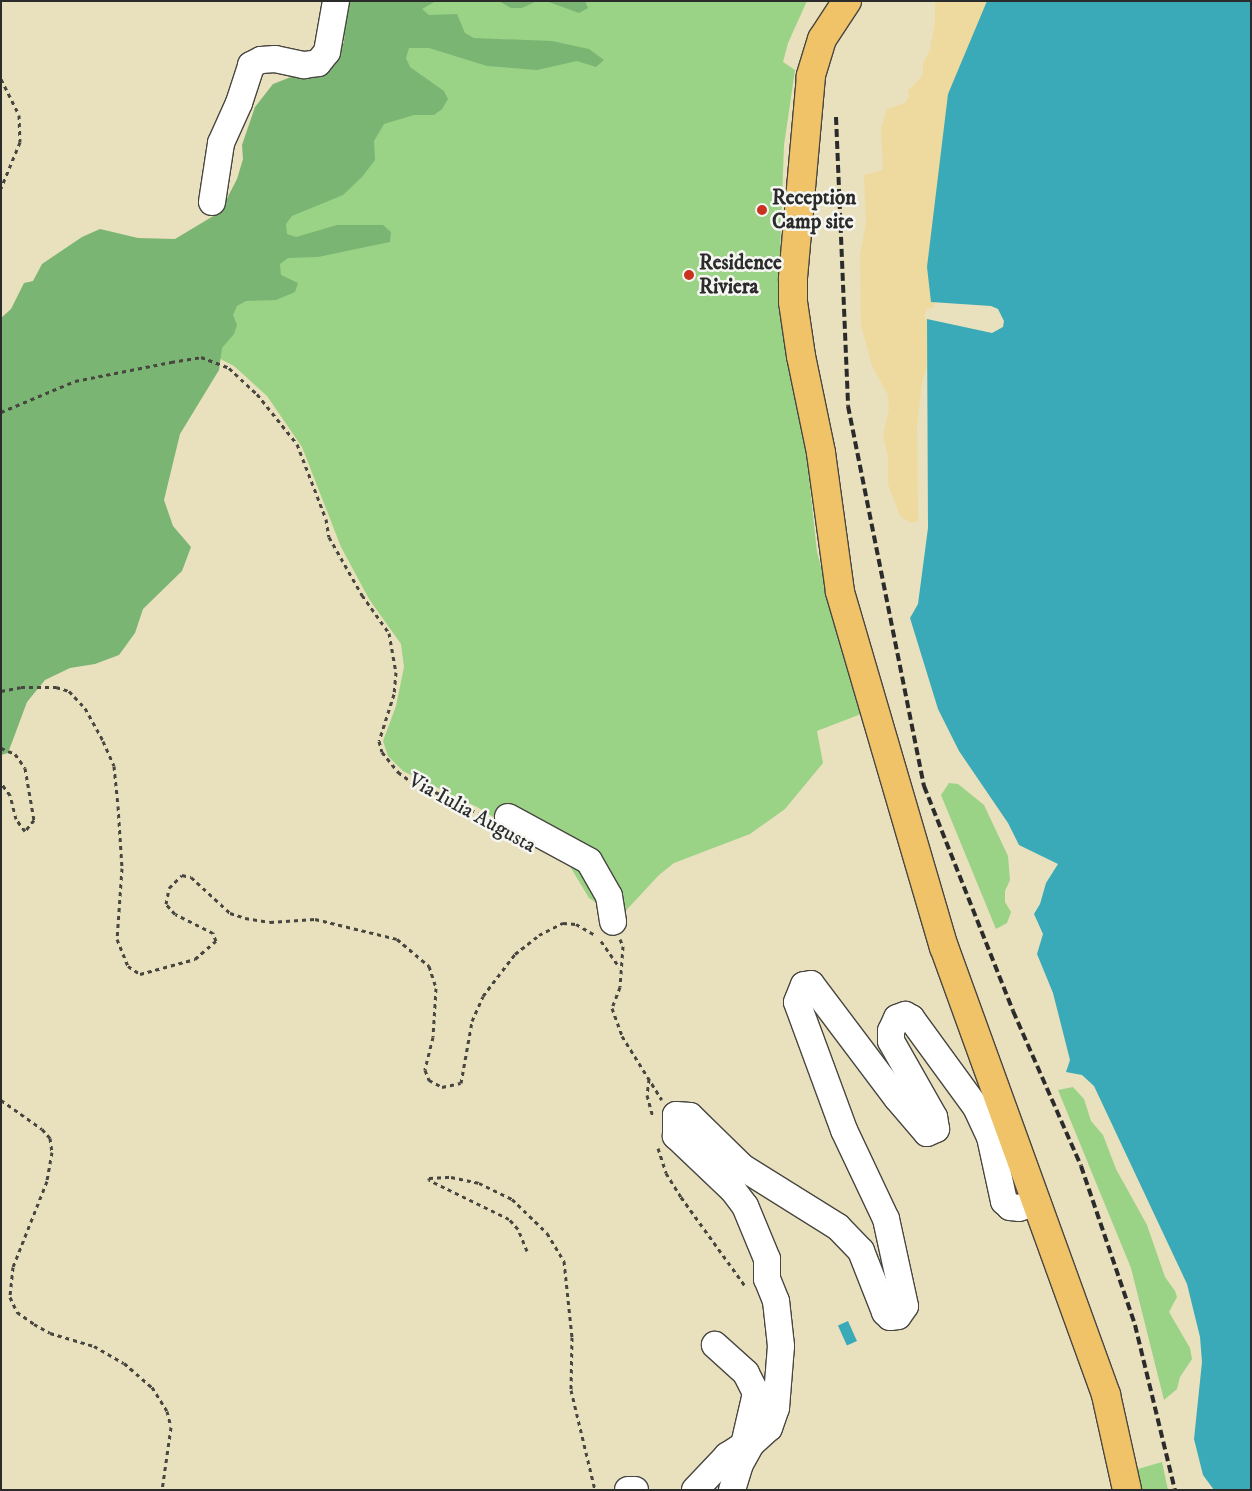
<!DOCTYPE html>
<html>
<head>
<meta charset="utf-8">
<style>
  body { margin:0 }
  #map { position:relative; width:1252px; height:1491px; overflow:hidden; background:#e9e0bd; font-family:"IM FELL DW Pica",serif }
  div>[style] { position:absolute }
  .green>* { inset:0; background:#9ad386 }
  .forest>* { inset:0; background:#7bb573 }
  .sand>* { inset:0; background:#eeda9e }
  .water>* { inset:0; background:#3aaab8; transform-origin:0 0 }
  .path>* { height:3px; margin-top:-1.5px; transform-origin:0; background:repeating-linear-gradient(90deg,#484641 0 4px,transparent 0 8px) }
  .roads { filter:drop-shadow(1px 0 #484641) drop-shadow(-1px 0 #484641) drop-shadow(0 1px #484641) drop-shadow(0 -1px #484641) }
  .minor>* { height:26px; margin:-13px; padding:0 13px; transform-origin:13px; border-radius:13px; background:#fff }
  .major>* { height:28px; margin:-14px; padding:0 14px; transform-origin:14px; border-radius:14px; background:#f0c369 }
  .rail>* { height:4px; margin-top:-2px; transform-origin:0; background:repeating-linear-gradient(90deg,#2b2b2b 0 8px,transparent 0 12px) }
  .dots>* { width:14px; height:14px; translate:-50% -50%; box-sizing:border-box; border:2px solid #f6f6f2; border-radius:50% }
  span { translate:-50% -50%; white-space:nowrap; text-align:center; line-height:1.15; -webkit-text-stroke:5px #f6f6f2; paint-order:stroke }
  .poi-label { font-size:21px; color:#2b2b2b; font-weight:700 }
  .left { translate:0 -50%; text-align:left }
  .street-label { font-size:21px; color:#2b2b2b }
  .frame { position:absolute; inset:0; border:2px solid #2b2b2b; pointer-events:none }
</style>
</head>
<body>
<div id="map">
  <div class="green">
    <i style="clip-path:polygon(356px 1px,807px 1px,788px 43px,783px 62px,795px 70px,784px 145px,778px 306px,803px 423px,817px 552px,861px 714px,817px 731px,823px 763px,785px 809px,750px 834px,674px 863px,659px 875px,619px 918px,589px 898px,568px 863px,477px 807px,403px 771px,388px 756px,383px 741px,396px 706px,404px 667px,401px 644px,369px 599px,341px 547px,302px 447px,267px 396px,234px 366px,209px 353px,220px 222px,354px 40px)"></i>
    <i style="clip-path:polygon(949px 783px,958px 784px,984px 805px,1008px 856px,1010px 880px,1005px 891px,1005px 902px,1011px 912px,1007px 923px,996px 929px,941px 795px)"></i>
    <i style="clip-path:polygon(1073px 1087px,1084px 1099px,1091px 1121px,1103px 1135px,1116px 1169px,1147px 1225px,1165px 1277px,1175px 1291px,1177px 1297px,1169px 1312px,1190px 1348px,1192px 1359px,1180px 1377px,1177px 1389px,1164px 1400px,1131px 1268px,1058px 1090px)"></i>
    <i style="clip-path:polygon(1162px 1462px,1168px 1490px,1140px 1490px,1138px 1469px)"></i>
  </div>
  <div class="forest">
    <i style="clip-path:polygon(346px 1px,436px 1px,422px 9px,429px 15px,457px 14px,465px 33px,474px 38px,552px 41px,589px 49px,604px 60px,596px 67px,577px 61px,537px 70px,487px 66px,429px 48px,409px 48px,406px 58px,410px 67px,444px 91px,448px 99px,442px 109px,434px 115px,414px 115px,384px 124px,374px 141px,375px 160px,362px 177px,343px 195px,292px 216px,286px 224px,287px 234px,296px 237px,337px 225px,383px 225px,391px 232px,390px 242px,318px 257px,288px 258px,280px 264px,281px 275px,298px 283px,295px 292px,276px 300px,246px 301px,237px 306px,233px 315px,237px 325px,234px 334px,222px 348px,219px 370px,180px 434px,164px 500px,173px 526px,191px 547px,182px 571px,143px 609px,135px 633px,119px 655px,95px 664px,70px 668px,45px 680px,27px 702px,8px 753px,1px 755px,1px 318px,11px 309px,24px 283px,33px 281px,42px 264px,82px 237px,100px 229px,138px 238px,175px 239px,220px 212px,237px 179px,243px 159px,242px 145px,255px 107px,273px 84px,291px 77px,310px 76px,333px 59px,344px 42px)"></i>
    <i style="clip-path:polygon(499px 1px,537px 1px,522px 8px,511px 8px)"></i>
    <i style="clip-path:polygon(546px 1px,585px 1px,588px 8px,579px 13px)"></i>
  </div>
  <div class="sand">
    <i style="clip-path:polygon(935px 1px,993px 1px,934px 308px,927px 309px,924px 316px,932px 325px,933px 346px,922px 383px,917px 425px,918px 521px,911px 523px,900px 516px,888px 484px,888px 456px,883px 436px,889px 409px,888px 395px,872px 366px,861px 325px,860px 255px,866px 222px,864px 175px,883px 170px,881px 129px,887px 109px,905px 103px,909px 97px,908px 91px,923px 75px,923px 63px,930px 50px,935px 22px)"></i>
  </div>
  <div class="water">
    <i style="clip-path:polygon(987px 1px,1251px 1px,1251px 1490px,1214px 1490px,1203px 1475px,1194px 1439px,1202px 1362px,1200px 1337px,1187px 1284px,1094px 1086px,1082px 1075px,1066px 1072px,1070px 1060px,1053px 993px,1037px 954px,1043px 934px,1034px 914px,1040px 904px,1046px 883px,1058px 864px,1019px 845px,1008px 823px,959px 751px,938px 709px,910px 618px,918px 604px,928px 528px,927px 319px,992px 333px,1003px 327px,1004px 321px,998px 309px,991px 306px,931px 302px,927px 267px,948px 94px)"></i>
    <i style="left:848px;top:1321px;width:22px;height:11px;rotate:66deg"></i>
  </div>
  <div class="path">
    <i style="left:1px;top:79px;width:40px;rotate:63.4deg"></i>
    <i style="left:19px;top:115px;width:27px;rotate:88deg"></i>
    <i style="left:20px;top:142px;width:50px;rotate:112.4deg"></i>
    <i style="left:1px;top:412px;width:80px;rotate:-22.7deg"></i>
    <i style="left:75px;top:381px;width:98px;rotate:-11.2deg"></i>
    <i style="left:171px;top:362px;width:30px;rotate:-9deg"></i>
    <i style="left:201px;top:357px;width:30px;rotate:21deg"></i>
    <i style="left:229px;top:368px;width:38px;rotate:43deg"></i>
    <i style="left:257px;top:394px;width:64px;rotate:51.3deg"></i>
    <i style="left:297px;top:444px;width:80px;rotate:68.9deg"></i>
    <i style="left:326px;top:519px;width:18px;rotate:81deg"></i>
    <i style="left:329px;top:537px;width:67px;rotate:60.4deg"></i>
    <i style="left:362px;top:595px;width:47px;rotate:54.6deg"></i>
    <i style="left:389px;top:633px;width:40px;rotate:80deg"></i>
    <i style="left:396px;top:672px;width:22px;rotate:95deg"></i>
    <i style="left:394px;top:694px;width:49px;rotate:107.7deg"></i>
    <i style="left:379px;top:741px;width:11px;rotate:75deg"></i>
    <i style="left:382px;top:752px;width:26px;rotate:51deg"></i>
    <i style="left:398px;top:772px;width:19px;rotate:36deg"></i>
    <i style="left:413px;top:783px;width:48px;rotate:22.2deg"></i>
    <i style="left:457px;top:801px;width:35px;rotate:31deg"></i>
    <i style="left:1px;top:691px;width:20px;rotate:-11deg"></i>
    <i style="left:21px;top:687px;width:35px"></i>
    <i style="left:56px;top:687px;width:14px;rotate:17deg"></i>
    <i style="left:69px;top:691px;width:23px;rotate:47deg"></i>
    <i style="left:85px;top:708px;width:38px;rotate:61deg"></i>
    <i style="left:103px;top:741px;width:27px;rotate:66deg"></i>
    <i style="left:114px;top:766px;width:40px;rotate:84.3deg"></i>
    <i style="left:118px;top:806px;width:62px;rotate:86.3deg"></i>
    <i style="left:122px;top:868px;width:71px;rotate:94deg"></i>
    <i style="left:117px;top:939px;width:29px;rotate:68deg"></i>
    <i style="left:128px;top:966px;width:14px;rotate:34deg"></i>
    <i style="left:140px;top:974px;width:57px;rotate:-15.3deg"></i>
    <i style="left:195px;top:959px;width:28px;rotate:-41deg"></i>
    <i style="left:216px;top:941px;width:9px;rotate:-111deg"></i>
    <i style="left:213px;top:933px;width:42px;rotate:-153.4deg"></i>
    <i style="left:175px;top:914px;width:13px;rotate:-132deg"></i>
    <i style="left:166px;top:904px;width:16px;rotate:-79deg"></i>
    <i style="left:169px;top:888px;width:18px;rotate:-45deg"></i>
    <i style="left:182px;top:875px;width:9px;rotate:13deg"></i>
    <i style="left:191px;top:877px;width:53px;rotate:42.7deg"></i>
    <i style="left:230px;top:913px;width:16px;rotate:18deg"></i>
    <i style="left:245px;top:918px;width:25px;rotate:9deg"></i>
    <i style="left:270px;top:922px;width:45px;rotate:-3.8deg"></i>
    <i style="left:315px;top:919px;width:84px;rotate:13.7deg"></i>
    <i style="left:397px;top:939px;width:42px;rotate:40.2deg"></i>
    <i style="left:429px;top:966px;width:23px;rotate:72deg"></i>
    <i style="left:436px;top:988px;width:49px;rotate:93.5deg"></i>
    <i style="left:433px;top:1037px;width:34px;rotate:104deg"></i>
    <i style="left:425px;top:1070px;width:11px;rotate:68deg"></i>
    <i style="left:429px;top:1080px;width:15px;rotate:28deg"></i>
    <i style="left:442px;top:1087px;width:19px;rotate:-12deg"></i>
    <i style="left:461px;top:1083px;width:63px;rotate:-79.9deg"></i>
    <i style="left:472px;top:1021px;width:27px;rotate:-66deg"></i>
    <i style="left:483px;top:996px;width:53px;rotate:-52.7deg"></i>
    <i style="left:515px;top:954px;width:31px;rotate:-38deg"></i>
    <i style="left:539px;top:935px;width:27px;rotate:-27deg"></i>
    <i style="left:563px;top:923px;width:13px;rotate:4deg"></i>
    <i style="left:576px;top:924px;width:22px;rotate:30deg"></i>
    <i style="left:1px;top:748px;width:15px;rotate:23deg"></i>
    <i style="left:15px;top:754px;width:17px;rotate:54deg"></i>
    <i style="left:25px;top:768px;width:53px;rotate:80.2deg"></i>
    <i style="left:34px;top:820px;width:14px;rotate:129deg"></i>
    <i style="left:25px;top:831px;width:15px;rotate:-127deg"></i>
    <i style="left:16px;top:819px;width:25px;rotate:-104deg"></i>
    <i style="left:10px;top:795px;width:15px;rotate:-127deg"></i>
    <i style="left:620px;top:939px;width:8px;rotate:67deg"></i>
    <i style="left:623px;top:946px;width:41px;rotate:94.2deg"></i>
    <i style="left:620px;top:987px;width:22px;rotate:111deg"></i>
    <i style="left:612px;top:1008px;width:30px;rotate:70deg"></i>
    <i style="left:622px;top:1036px;width:75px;rotate:58deg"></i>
    <i style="left:601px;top:941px;width:32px;rotate:55deg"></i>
    <i style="left:649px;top:1079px;width:16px;rotate:97deg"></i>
    <i style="left:647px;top:1095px;width:23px;rotate:75deg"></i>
    <i style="left:1px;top:1100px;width:50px;rotate:35.3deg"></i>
    <i style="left:42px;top:1129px;width:12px;rotate:48deg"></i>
    <i style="left:50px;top:1138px;width:14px;rotate:82deg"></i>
    <i style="left:52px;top:1152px;width:29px;rotate:100deg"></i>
    <i style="left:47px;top:1181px;width:92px;rotate:111.6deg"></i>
    <i style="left:13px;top:1267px;width:30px;rotate:96deg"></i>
    <i style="left:10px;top:1297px;width:17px;rotate:65deg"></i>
    <i style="left:17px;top:1312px;width:21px;rotate:35deg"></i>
    <i style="left:34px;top:1324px;width:18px;rotate:29deg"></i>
    <i style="left:50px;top:1333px;width:46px;rotate:16.5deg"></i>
    <i style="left:94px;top:1346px;width:34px;rotate:30deg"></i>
    <i style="left:124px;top:1363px;width:37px;rotate:41deg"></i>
    <i style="left:152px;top:1387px;width:28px;rotate:58deg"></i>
    <i style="left:167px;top:1411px;width:16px;rotate:76deg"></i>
    <i style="left:171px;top:1427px;width:64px;rotate:98.1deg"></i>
    <i style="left:658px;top:1148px;width:26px;rotate:72deg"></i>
    <i style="left:666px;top:1173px;width:28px;rotate:58deg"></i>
    <i style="left:681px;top:1197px;width:111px;rotate:54.2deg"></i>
    <i style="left:527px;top:1251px;width:24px;rotate:-112deg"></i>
    <i style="left:518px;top:1229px;width:13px;rotate:-132deg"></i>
    <i style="left:509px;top:1219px;width:89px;rotate:-154deg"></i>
    <i style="left:429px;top:1180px;width:2px;rotate:-90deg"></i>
    <i style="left:429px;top:1178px;width:22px;rotate:-3deg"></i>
    <i style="left:451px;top:1177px;width:29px;rotate:12deg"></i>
    <i style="left:479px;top:1183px;width:37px;rotate:26deg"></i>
    <i style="left:512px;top:1199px;width:49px;rotate:44.2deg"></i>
    <i style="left:547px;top:1233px;width:33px;rotate:59deg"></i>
    <i style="left:564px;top:1261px;width:76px;rotate:84deg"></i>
    <i style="left:572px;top:1337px;width:53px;rotate:91.1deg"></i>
    <i style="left:571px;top:1390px;width:103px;rotate:76.5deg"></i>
  </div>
  <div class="roads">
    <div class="minor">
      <i style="left:212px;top:202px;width:60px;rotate:-81.3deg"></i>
      <i style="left:221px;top:143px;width:44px;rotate:-65.8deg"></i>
      <i style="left:239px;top:103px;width:40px;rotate:-72deg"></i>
      <i style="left:251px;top:65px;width:11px;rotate:-27deg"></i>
      <i style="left:261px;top:60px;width:14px;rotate:-4deg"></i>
      <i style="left:275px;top:59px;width:30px;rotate:12deg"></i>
      <i style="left:304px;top:65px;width:14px;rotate:-8deg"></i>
      <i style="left:318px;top:63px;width:14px;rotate:-51deg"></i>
      <i style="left:327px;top:52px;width:52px;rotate:-80deg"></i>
      <i style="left:508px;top:817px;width:92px;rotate:28.5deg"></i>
      <i style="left:589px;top:861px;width:40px;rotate:60.3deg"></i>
      <i style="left:609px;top:896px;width:26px;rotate:81deg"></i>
      <i style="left:628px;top:1490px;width:7px"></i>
      <i style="left:695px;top:1490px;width:47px;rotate:-46.7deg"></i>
      <i style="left:727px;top:1456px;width:20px;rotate:-33deg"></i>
      <i style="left:744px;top:1445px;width:53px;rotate:-77deg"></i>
      <i style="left:756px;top:1393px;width:22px;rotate:-117deg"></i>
      <i style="left:746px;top:1373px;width:42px;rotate:-137.9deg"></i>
      <i style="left:732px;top:1490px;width:27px;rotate:-73deg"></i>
      <i style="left:740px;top:1464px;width:23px;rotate:-61deg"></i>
      <i style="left:751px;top:1444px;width:24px;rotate:-42deg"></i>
      <i style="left:769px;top:1428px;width:21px;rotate:-71deg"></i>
      <i style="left:776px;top:1408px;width:62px;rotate:-85.4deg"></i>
      <i style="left:781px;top:1346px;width:45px;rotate:-96.3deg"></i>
      <i style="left:776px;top:1301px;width:24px;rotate:-112deg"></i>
      <i style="left:767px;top:1279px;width:20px;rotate:-90deg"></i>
      <i style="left:767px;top:1259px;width:57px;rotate:-112.5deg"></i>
      <i style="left:745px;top:1206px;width:20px;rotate:-127deg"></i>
      <i style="left:733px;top:1190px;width:79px;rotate:-136.5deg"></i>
      <i style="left:676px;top:1136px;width:21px;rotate:-90deg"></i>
      <i style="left:676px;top:1115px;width:14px;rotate:4deg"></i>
      <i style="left:690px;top:1116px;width:73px;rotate:44.4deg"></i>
      <i style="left:742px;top:1167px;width:113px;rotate:32deg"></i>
      <i style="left:838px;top:1227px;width:33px;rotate:46deg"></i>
      <i style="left:861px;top:1251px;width:66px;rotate:68.5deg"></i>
      <i style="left:885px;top:1312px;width:7px;rotate:45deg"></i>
      <i style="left:890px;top:1317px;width:8px;rotate:-7deg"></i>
      <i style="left:898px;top:1316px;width:12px;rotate:-55deg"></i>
      <i style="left:905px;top:1306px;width:89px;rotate:-102.3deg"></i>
      <i style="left:886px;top:1219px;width:98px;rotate:-115.3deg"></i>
      <i style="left:844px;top:1130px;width:136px;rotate:-110.2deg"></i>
      <i style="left:797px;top:1002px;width:18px;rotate:-68deg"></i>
      <i style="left:804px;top:985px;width:7px;rotate:-8deg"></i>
      <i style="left:811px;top:984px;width:143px;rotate:53deg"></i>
      <i style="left:897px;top:1098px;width:46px;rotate:49.4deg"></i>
      <i style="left:927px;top:1133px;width:10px;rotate:-24deg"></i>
      <i style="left:936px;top:1129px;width:12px;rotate:-99deg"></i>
      <i style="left:934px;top:1117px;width:87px;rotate:-119.5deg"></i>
      <i style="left:891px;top:1041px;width:10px;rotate:-90deg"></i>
      <i style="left:891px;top:1031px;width:14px;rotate:-65deg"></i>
      <i style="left:897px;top:1018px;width:9px;rotate:-21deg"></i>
      <i style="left:905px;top:1015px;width:7px;rotate:27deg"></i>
      <i style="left:911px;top:1018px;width:110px;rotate:53.9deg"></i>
      <i style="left:976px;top:1107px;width:33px;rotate:65deg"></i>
      <i style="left:990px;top:1137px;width:66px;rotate:77.7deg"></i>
      <i style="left:1004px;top:1201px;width:8px;rotate:45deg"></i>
      <i style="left:1010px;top:1207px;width:9px;rotate:6deg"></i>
      <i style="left:1019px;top:1208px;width:19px;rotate:-18deg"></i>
    </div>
    <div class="major">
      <i style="left:847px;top:1px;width:45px;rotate:123.3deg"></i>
      <i style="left:822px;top:39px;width:39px;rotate:107deg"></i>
      <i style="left:811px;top:76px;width:204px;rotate:95.1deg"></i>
      <i style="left:793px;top:279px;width:23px;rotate:90deg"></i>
      <i style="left:793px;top:302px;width:55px;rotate:81.6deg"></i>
      <i style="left:801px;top:356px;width:99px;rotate:78.3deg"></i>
      <i style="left:821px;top:453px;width:140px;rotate:82.2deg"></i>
      <i style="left:840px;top:592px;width:370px;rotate:73.7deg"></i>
      <i style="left:944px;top:947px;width:476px;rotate:70.1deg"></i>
      <i style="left:1106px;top:1395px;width:97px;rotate:77.5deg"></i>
    </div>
  </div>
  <div class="rail">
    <i style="left:836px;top:117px;width:289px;rotate:87.6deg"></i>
    <i style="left:848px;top:406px;width:388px;rotate:78.7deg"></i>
    <i style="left:924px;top:786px;width:242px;rotate:68.4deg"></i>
    <i style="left:1013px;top:1011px;width:169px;rotate:66.3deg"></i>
    <i style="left:1081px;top:1166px;width:168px;rotate:71.2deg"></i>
    <i style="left:1135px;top:1325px;width:170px;rotate:76.4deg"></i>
  </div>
  <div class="dots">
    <i style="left:762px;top:210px;background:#c8321e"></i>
    <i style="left:689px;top:275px;background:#c8321e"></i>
  </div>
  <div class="poi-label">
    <span class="left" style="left:772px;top:210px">Reception<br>Camp site</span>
    <span class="left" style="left:699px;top:275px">Residence<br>Riviera</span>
  </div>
  <div class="street-label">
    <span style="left:472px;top:813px;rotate:29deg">Via Iulia Augusta</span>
  </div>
  <div class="frame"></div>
</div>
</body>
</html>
